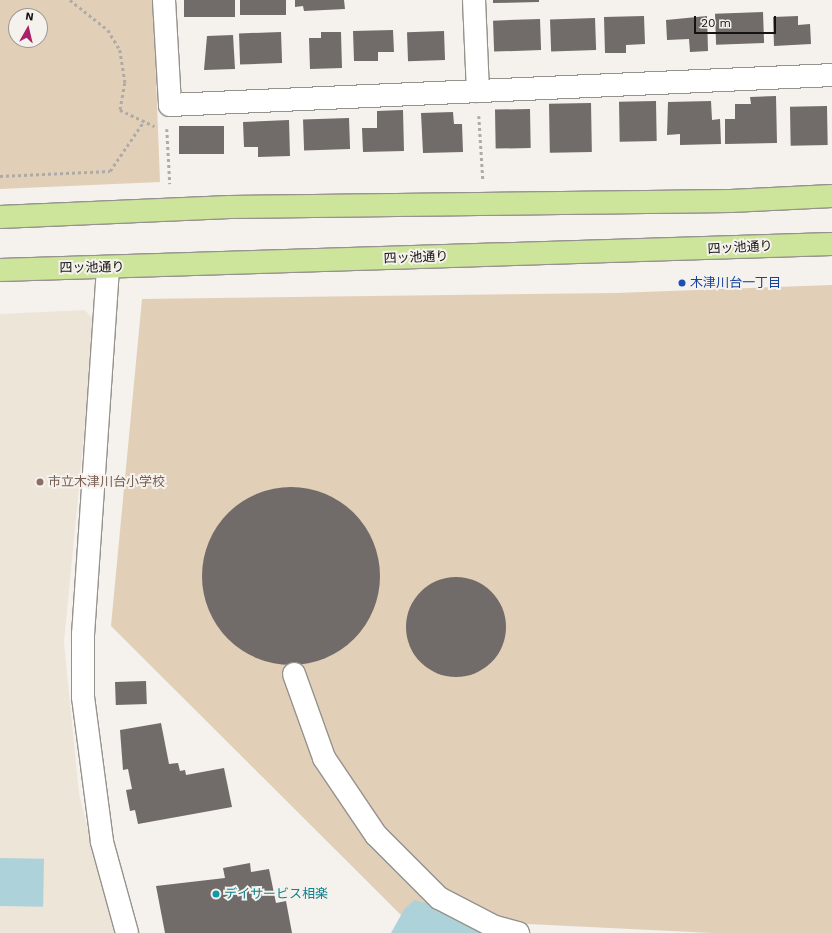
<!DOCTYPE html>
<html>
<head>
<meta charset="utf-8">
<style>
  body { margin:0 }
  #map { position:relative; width:832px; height:933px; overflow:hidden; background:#f5f1ec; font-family:"Work Sans","Noto Sans JP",sans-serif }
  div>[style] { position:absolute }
  .built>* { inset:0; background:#eee5d9 }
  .green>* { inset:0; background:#e1cfb7 }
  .water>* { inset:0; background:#add2da; transform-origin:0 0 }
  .building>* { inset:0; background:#716b69; transform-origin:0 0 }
  .round { border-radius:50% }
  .path>* { height:2.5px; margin-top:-1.25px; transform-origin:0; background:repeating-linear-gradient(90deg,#aeaba7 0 3px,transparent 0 6px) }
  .roads { filter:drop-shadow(1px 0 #96928d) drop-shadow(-1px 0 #96928d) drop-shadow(0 1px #96928d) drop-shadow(0 -1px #96928d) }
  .minor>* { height:22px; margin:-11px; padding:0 11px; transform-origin:11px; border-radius:11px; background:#fff }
  .major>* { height:22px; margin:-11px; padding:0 11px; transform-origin:11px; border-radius:11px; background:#cde59a }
  .dots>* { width:11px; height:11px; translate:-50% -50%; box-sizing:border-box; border:2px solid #f5f1ec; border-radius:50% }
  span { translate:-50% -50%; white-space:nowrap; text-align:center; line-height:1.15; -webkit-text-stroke:4px #f5f1ec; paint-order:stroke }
  .street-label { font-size:13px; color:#141311 }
  .transit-label { font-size:13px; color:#164399 }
  .left { translate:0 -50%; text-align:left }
  .education-label { font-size:13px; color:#785e54 }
  .culture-label { font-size:13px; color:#0d838f }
  .north { position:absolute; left:8px; top:8px; width:40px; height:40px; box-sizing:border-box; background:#f5f1ec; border:1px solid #9b9894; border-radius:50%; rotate:8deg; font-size:11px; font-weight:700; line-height:16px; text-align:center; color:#141311 }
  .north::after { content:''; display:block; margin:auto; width:14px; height:18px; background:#a92168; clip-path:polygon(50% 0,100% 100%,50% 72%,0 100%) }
  .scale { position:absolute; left:694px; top:16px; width:82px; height:18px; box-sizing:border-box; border:2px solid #141311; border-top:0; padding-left:5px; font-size:12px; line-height:14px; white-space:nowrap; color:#141311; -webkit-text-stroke:3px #f5f1ec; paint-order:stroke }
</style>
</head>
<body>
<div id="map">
  <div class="built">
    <i style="clip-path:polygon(85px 310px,95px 322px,64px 642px,79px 794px,114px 933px,0 933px,0 314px)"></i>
  </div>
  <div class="green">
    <i style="clip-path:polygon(evenodd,0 0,153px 0,160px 182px,0 189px,0 0,16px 16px,40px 16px,40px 40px,16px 40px,16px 16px)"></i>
    <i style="clip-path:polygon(832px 285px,832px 933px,712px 933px,404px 918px,111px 626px,142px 299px,616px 293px)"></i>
  </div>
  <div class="water">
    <i style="left:0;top:858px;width:44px;height:48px;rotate:1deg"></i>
    <i style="clip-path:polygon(415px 900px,438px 907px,490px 933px,391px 933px,405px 908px)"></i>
  </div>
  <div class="building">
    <i style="left:184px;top:0;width:51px;height:17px"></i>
    <i style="left:240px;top:0;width:46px;height:15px"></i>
    <i style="clip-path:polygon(295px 0,344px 0,345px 9px,304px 11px,303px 6px,295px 7px)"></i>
    <i style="clip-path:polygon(493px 0,539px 0,539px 2px,493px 3px)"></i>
    <i style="left:763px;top:12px;width:31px;height:48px;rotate:88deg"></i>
    <i style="clip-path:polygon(644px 16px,645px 44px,626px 45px,626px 53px,605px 53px,604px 17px)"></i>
    <i style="clip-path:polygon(707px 16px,708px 51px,690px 52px,689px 39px,667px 40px,666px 20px)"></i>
    <i style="clip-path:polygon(798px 16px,798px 25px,810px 24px,811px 44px,774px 46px,773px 17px)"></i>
    <i style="left:595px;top:18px;width:32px;height:45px;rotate:88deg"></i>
    <i style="left:540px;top:19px;width:31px;height:47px;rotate:88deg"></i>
    <i style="clip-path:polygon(393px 30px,394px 52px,378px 52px,378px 61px,354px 61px,353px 31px)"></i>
    <i style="left:444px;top:31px;width:29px;height:37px;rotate:88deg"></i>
    <i style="left:281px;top:32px;width:31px;height:42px;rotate:88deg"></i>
    <i style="clip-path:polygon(321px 32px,341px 32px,342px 68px,310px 69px,309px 38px,321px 38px)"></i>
    <i style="clip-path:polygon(233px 35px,235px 69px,204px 70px,207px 36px)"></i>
    <i style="clip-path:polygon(776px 96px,777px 143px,725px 144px,725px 119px,735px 119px,735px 104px,751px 104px,750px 97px)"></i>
    <i style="left:656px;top:101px;width:40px;height:37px;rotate:89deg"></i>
    <i style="clip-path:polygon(711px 101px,712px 120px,720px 119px,721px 144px,680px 145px,680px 134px,667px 135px,668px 102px)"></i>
    <i style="left:591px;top:103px;width:49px;height:42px;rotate:89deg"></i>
    <i style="left:827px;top:106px;width:39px;height:37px;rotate:89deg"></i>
    <i style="left:530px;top:109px;width:39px;height:35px;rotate:89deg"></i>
    <i style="clip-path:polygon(403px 110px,404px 151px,363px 152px,362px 128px,377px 128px,377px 111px)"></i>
    <i style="clip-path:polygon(453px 112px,454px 124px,462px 124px,463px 152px,423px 153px,421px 113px)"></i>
    <i style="left:349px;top:118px;width:31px;height:46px;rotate:88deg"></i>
    <i style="clip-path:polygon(289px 120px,290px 156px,258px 157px,258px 147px,244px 147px,243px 122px)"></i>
    <i style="left:224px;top:126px;width:28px;height:45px;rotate:90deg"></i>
    <i class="round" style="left:202px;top:487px;width:178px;height:178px"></i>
    <i class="round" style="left:406px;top:577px;width:100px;height:100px"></i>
    <i style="left:146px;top:681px;width:23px;height:31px;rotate:88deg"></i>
    <i style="clip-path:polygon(161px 723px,169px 764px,178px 763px,180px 771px,185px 770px,186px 775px,224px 768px,232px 807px,138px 824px,135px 810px,130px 811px,126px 790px,132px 789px,128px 769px,123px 770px,120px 730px)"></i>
    <i style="clip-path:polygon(250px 863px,251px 872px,269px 869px,276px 903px,286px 901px,292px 933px,165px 933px,156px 886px,225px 878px,223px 868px)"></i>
  </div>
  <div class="path">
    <i style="left:70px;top:0;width:48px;rotate:38.3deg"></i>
    <i style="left:108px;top:30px;width:23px;rotate:59deg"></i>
    <i style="left:120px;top:50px;width:33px;rotate:81deg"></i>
    <i style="left:125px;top:83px;width:27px;rotate:100deg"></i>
    <i style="left:120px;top:110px;width:38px;rotate:25deg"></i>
    <i style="left:479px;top:116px;width:63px;rotate:86.4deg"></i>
    <i style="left:167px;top:129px;width:55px;rotate:86.9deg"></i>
    <i style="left:0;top:176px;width:110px;rotate:-2.6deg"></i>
    <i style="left:110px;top:171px;width:60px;rotate:-55.8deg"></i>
  </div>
  <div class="roads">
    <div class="minor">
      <i style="left:164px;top:0;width:105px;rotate:86.7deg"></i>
      <i style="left:170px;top:105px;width:663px;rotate:-2.59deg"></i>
      <i style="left:474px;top:0;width:91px;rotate:87.5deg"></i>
      <i style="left:108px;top:268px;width:367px;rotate:93.9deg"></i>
      <i style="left:83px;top:634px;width:63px;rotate:90deg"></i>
      <i style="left:83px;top:697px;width:146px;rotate:82.5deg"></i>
      <i style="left:102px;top:842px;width:94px;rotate:74.6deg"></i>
      <i style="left:294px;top:674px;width:89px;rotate:70.3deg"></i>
      <i style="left:324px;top:758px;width:93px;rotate:56deg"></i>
      <i style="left:376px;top:835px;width:89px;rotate:45deg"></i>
      <i style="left:439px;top:898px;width:63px;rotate:27.4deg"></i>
      <i style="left:495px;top:927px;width:24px;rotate:15deg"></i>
    </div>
    <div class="major">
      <i style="left:0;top:217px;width:230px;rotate:-2.5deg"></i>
      <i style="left:230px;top:207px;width:501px;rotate:-0.69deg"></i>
      <i style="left:731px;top:201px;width:101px;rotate:-2.8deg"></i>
      <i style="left:0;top:270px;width:832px;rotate:-1.79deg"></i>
    </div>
  </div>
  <div class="dots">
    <i style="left:682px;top:283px;background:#1a4fb4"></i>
    <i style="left:40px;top:482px;background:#8d6e63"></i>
    <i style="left:216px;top:894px;background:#0f9aa8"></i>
  </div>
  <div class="street-label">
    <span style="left:740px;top:248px;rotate:-3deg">四ッ池通り</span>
    <span style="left:416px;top:258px;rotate:-2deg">四ッ池通り</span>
    <span style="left:92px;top:268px;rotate:-1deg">四ッ池通り</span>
  </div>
  <div class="transit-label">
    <span class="left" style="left:690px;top:283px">木津川台一丁目</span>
  </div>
  <div class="education-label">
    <span class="left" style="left:48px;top:482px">市立木津川台小学校</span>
  </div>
  <div class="culture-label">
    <span class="left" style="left:224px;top:894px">デイサービス相楽</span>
  </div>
  <div class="north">N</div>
  <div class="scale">20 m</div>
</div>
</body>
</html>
